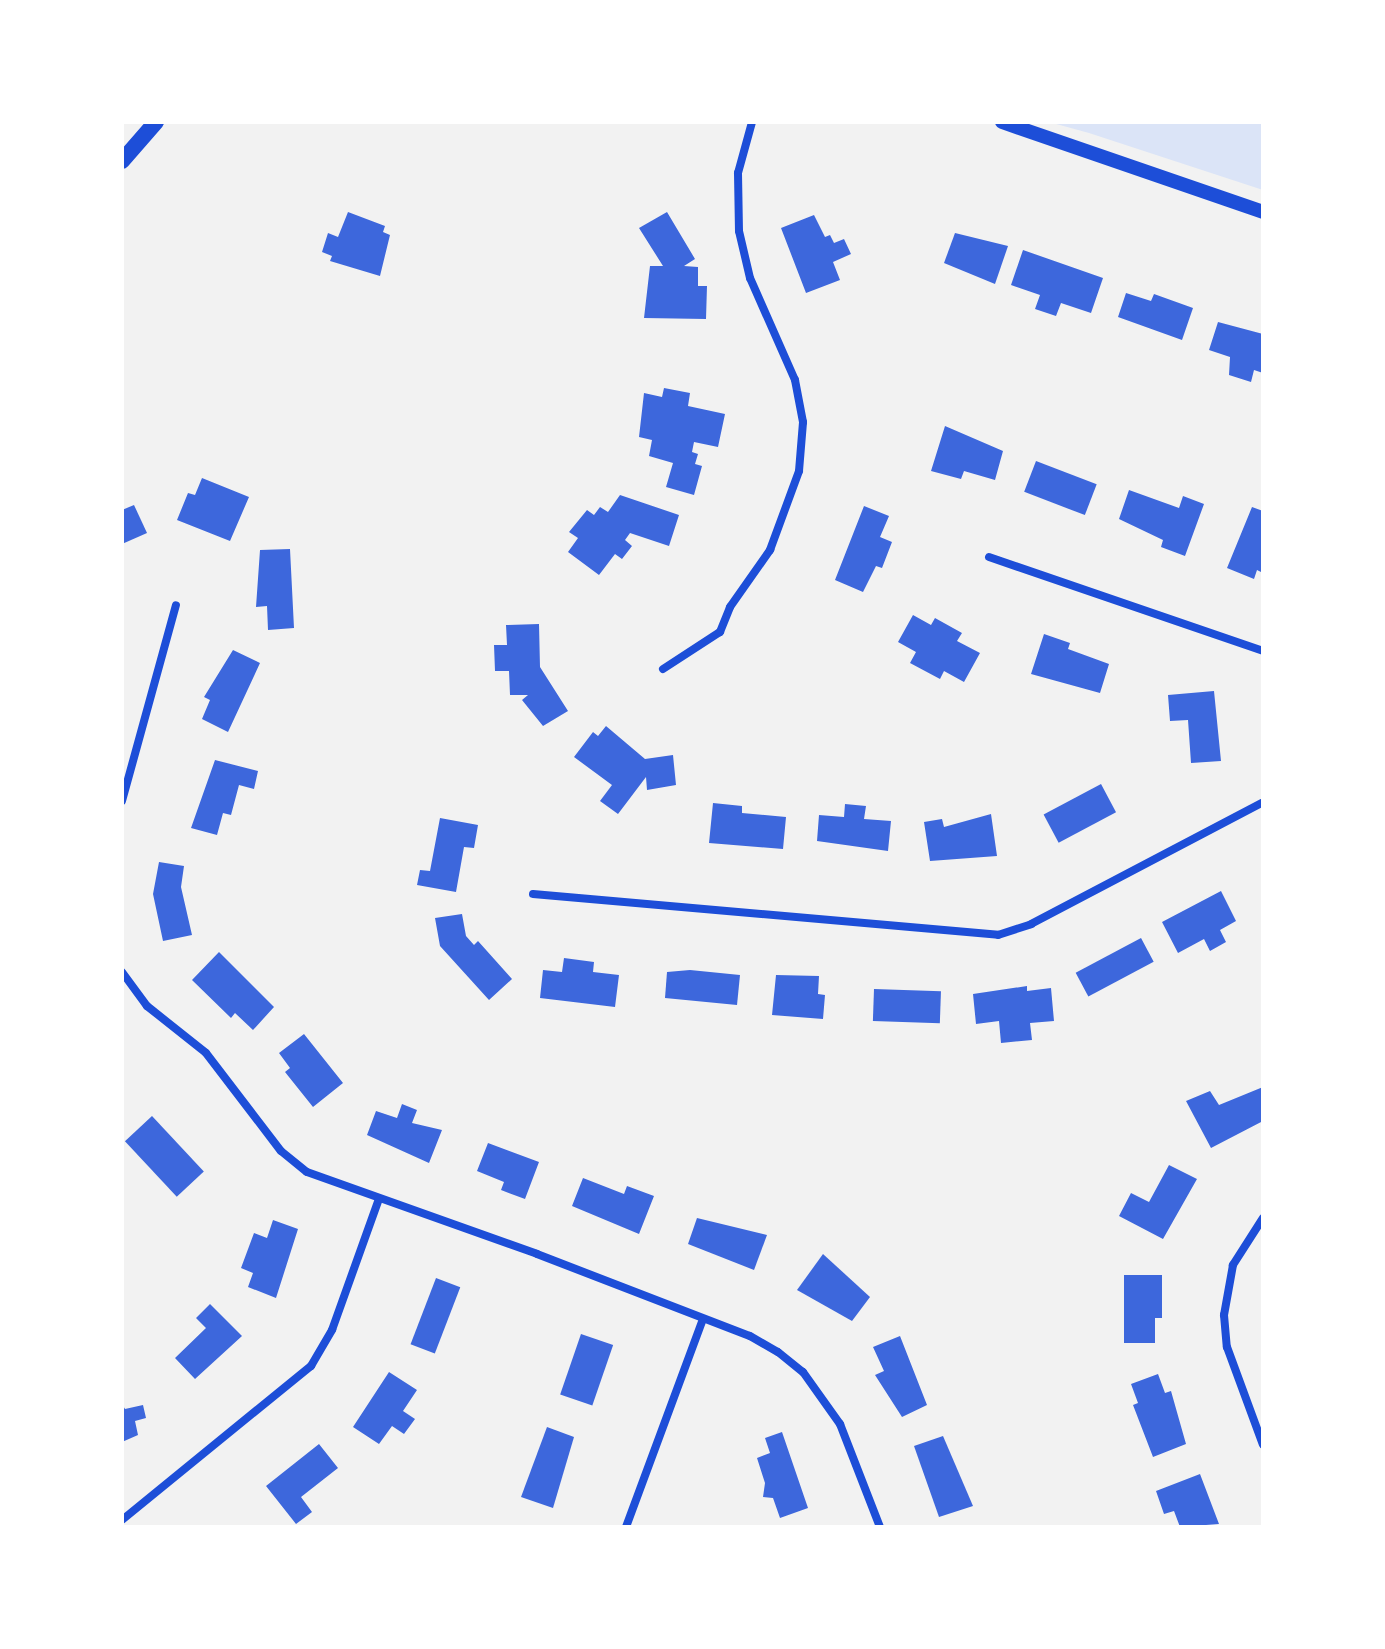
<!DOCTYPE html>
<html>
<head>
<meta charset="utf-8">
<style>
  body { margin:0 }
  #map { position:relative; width:1385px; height:1649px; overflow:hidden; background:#f2f2f2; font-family:Rubik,sans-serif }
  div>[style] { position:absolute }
  .green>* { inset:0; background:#dbe4f7 }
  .building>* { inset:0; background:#3d67dc; transform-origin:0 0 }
  .minor>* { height:8px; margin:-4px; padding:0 4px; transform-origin:4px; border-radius:4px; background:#1d4ed8 }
  .tertiary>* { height:14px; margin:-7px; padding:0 7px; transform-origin:7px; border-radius:7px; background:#1d4ed8 }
  .secondary>* { height:16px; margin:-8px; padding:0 8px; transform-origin:8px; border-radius:8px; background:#1d4ed8 }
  span { translate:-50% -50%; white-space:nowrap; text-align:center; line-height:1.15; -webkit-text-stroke:6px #fff; paint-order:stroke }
  .frame { position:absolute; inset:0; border:124px solid #fff; pointer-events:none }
</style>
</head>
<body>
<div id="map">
  <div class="green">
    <i style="clip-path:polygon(1049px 122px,1263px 122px,1263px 190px,1089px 133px)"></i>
  </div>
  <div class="building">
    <i style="clip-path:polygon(348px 212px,385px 226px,383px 232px,390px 235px,380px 276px,330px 261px,332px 256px,322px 252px,328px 233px,338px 237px)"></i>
    <i style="clip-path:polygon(667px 212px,695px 259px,684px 266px,698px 267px,698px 286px,707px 286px,706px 319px,644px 318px,650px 266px,663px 266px,639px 228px)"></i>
    <i style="clip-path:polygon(814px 215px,825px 237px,830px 235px,834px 243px,844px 239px,851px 254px,833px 262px,840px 280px,806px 293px,781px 228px)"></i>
    <i style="clip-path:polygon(955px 233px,1008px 246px,995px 284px,944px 263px)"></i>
    <i style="clip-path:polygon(1023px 250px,1103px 278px,1091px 313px,1061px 303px,1056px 316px,1035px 309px,1040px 295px,1011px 285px)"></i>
    <i style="clip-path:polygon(1126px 293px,1151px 301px,1154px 294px,1193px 308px,1182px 340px,1118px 317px)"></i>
    <i style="clip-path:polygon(1218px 322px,1263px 334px,1263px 373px,1254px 370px,1251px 382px,1229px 375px,1230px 357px,1209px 350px)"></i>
    <i style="clip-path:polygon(664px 388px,690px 393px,688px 406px,725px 414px,718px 447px,694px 442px,692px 452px,698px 454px,695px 464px,702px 466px,694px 495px,666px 487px,673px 463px,649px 456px,652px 440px,639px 437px,644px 393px,662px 397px)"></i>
    <i style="clip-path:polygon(945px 426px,1003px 451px,995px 480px,964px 471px,961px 479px,931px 471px)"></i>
    <i style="left:1036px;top:461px;width:65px;height:33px;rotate:21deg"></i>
    <i style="clip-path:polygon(202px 478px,249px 497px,230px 541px,177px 520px,188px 493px,195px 495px)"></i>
    <i style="clip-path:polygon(1129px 490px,1179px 508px,1183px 496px,1204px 504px,1185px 556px,1161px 547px,1163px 540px,1119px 519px)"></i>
    <i style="clip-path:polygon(620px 495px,679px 515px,669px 546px,630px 533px,625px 540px,632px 546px,622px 559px,615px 554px,599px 575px,568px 552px,578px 538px,569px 532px,587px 510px,594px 515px,600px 507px,608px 512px)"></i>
    <i style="clip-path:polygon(134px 505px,147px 533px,122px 544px,122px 510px)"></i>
    <i style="clip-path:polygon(864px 506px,889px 516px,880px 537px,892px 542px,882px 568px,876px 566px,863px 592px,835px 580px)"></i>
    <i style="clip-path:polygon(1252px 507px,1263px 511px,1263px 573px,1257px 570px,1254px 579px,1227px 568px)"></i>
    <i style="clip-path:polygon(290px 549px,294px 628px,268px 630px,267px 606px,256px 607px,260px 550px)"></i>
    <i style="clip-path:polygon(913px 615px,931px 625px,935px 618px,962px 633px,957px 641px,980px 653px,964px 682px,944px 671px,940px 679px,910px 663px,916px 652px,898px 642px)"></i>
    <i style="clip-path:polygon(539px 624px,540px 667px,568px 711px,543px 726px,522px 700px,528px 695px,510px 695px,509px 671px,495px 671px,494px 645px,507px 645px,506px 625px)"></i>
    <i style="clip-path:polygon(1044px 634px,1070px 643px,1068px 649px,1109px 664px,1100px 693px,1031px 674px)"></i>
    <i style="clip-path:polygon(233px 650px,260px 663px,228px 732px,202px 719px,210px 700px,204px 697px)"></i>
    <i style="clip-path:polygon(1214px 691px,1221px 761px,1191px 763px,1188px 720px,1170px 721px,1168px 695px)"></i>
    <i style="clip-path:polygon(606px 726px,645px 759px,673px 755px,676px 785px,647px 790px,646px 777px,618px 814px,600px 801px,612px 785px,574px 757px,593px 732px,598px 736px)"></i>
    <i style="clip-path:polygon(215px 760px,258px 771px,254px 789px,239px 785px,231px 815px,223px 813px,217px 835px,191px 828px)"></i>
    <i style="left:1101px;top:784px;width:32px;height:65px;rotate:62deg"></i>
    <i style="clip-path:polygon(713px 803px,742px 806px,742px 813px,786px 817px,783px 849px,709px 843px)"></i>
    <i style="clip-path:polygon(845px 804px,866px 806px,864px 819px,891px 821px,888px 851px,817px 841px,819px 815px,844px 817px)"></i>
    <i style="clip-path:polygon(991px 814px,997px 856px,930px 861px,924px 822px,942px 819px,944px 827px)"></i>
    <i style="clip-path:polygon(440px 818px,478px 825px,474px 848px,464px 847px,456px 892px,417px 885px,420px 870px,430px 871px)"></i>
    <i style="clip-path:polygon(159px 862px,184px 866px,181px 887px,192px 935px,163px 941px,153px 894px)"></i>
    <i style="clip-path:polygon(1221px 891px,1236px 921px,1220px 930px,1226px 942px,1210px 951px,1204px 939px,1178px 953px,1162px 922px)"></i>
    <i style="clip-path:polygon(462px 914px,466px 936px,474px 945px,478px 941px,512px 979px,489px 1000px,440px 946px,435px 918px)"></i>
    <i style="left:1141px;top:938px;width:27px;height:74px;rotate:62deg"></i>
    <i style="clip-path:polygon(219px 952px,274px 1007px,253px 1030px,235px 1013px,231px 1018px,192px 980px)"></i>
    <i style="clip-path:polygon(564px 958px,594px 962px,593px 972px,619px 975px,615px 1007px,540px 998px,543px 970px,562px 972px)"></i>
    <i style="clip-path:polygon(690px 970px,740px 975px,737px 1005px,665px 998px,667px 972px)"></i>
    <i style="clip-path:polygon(776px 975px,819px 976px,818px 994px,825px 995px,823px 1019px,772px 1015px)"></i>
    <i style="clip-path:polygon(1027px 986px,1027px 991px,1051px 988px,1054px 1021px,1030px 1023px,1032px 1040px,1001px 1043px,999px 1021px,976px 1024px,973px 994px)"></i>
    <i style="left:874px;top:989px;width:67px;height:32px;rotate:2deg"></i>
    <i style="clip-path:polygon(304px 1034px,343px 1083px,313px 1107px,285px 1072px,290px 1068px,279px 1053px)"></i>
    <i style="clip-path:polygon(1263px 1087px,1263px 1121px,1211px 1148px,1186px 1101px,1210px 1091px,1219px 1105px)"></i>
    <i style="clip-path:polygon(402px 1104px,417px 1110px,412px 1123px,442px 1130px,429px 1163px,367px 1135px,376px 1111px,397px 1118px)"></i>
    <i style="left:152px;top:1116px;width:76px;height:37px;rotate:47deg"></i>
    <i style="clip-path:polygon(488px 1143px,539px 1162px,525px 1199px,501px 1190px,504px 1182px,477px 1171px)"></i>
    <i style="clip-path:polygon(1169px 1165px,1197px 1179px,1163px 1239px,1119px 1216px,1131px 1193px,1149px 1202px)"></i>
    <i style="clip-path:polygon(583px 1178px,624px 1194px,627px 1186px,654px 1196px,639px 1234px,572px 1206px)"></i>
    <i style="clip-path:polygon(697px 1218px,767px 1235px,754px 1270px,688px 1244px)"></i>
    <i style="clip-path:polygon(273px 1220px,298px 1229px,276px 1298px,248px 1287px,253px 1273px,241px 1268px,254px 1233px,267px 1238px)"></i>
    <i style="clip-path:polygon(823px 1254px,870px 1297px,852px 1321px,797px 1290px)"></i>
    <i style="clip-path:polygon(1124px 1275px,1162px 1275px,1162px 1318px,1155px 1318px,1155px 1343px,1124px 1343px)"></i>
    <i style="left:436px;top:1278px;width:26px;height:71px;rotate:21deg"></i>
    <i style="clip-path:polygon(210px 1304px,242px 1336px,195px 1379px,175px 1358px,206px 1328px,196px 1318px)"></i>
    <i style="left:581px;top:1334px;width:34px;height:64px;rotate:19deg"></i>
    <i style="clip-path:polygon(900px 1336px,927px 1405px,902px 1417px,875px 1375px,884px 1371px,873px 1347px)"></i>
    <i style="clip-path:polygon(389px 1372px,417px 1390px,403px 1411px,415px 1419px,404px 1434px,392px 1426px,379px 1444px,353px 1427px)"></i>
    <i style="clip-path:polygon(1158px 1374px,1165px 1393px,1171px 1391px,1186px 1444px,1153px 1457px,1133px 1405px,1138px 1403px,1131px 1384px)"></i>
    <i style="clip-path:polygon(122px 1404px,125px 1409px,143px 1405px,146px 1418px,135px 1421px,138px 1435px,122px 1442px)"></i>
    <i style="clip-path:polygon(547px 1427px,574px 1437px,553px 1508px,521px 1497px)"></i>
    <i style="clip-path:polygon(782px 1432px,808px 1508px,780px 1518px,773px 1498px,763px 1497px,765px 1483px,757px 1458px,770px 1453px,765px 1438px)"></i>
    <i style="clip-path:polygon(943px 1436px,973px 1506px,939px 1517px,914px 1446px)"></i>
    <i style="clip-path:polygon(319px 1444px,338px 1468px,301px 1497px,312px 1512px,296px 1524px,266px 1486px)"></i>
    <i style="clip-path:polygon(1200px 1474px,1219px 1524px,1180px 1527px,1174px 1511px,1164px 1514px,1156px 1491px)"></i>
  </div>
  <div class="minor">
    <i style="left:989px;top:557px;width:290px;rotate:18.9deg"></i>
    <i style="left:663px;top:669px;width:68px;rotate:-33deg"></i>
    <i style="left:720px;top:632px;width:27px;rotate:-68deg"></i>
    <i style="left:730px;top:607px;width:70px;rotate:-54.9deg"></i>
    <i style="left:770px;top:550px;width:84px;rotate:-69.8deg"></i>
    <i style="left:799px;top:471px;width:49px;rotate:-85.3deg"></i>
    <i style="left:803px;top:422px;width:43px;rotate:-100.8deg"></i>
    <i style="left:795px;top:380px;width:111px;rotate:-113.8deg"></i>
    <i style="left:750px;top:278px;width:48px;rotate:-103.2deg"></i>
    <i style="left:739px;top:231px;width:58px;rotate:-91deg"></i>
    <i style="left:738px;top:173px;width:53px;rotate:-74.6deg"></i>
    <i style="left:122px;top:801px;width:203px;rotate:-74.6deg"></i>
    <i style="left:533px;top:894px;width:467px;rotate:5deg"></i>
    <i style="left:998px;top:935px;width:35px;rotate:-18deg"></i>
    <i style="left:1031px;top:924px;width:262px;rotate:-27.7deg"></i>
    <i style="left:122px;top:972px;width:42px;rotate:53.7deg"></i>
    <i style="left:147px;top:1006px;width:75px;rotate:38.5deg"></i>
    <i style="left:206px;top:1053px;width:123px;rotate:52.6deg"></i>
    <i style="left:281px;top:1151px;width:33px;rotate:39deg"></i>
    <i style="left:307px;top:1172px;width:244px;rotate:19.6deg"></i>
    <i style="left:537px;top:1254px;width:228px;rotate:21.1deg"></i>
    <i style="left:750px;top:1336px;width:32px;rotate:30deg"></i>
    <i style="left:778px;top:1352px;width:32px;rotate:39deg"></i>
    <i style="left:803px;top:1372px;width:64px;rotate:54.6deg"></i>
    <i style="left:840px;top:1424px;width:110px;rotate:68.8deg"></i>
    <i style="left:1263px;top:1218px;width:56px;rotate:122.6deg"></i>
    <i style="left:1233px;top:1265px;width:51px;rotate:100.2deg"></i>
    <i style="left:1224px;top:1315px;width:32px;rotate:85deg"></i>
    <i style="left:1227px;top:1347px;width:104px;rotate:69.8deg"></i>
    <i style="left:122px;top:1520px;width:244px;rotate:-39.2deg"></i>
    <i style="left:311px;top:1366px;width:42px;rotate:-59.7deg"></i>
    <i style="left:332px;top:1330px;width:139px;rotate:-70.3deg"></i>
    <i style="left:626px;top:1527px;width:222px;rotate:-69.7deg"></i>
  </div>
  <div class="tertiary">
    <i style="left:1002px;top:122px;width:276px;rotate:19deg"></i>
  </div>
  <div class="secondary">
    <i style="left:122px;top:161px;width:52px;rotate:-48.9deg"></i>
  </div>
  <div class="frame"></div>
</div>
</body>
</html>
